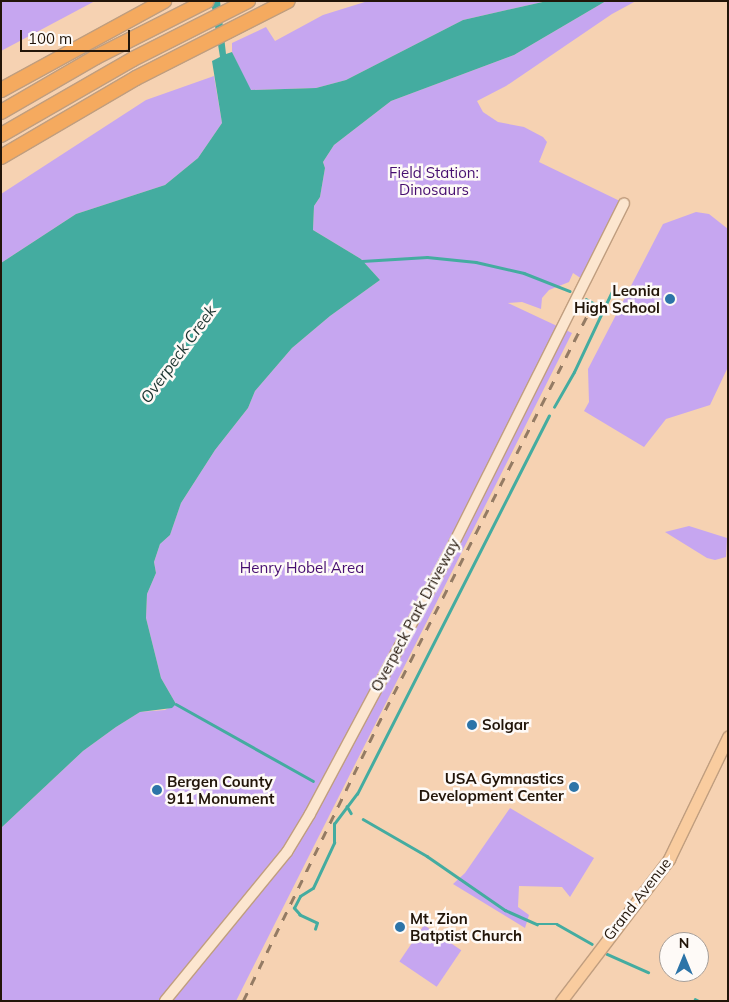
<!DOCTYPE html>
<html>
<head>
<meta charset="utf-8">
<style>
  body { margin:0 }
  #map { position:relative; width:729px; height:1002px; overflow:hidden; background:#f6d2b2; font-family:Mulish,sans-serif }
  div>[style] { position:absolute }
  .green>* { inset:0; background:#c6a6f0; transform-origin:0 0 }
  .water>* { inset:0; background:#44aca0 }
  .stream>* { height:2.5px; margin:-1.25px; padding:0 1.25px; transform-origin:1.25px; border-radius:1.25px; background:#44aca0 }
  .roads { filter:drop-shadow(1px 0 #c09e7f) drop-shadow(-1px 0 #c09e7f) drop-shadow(0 1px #c09e7f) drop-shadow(0 -1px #c09e7f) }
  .secondary>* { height:10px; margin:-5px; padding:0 5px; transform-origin:5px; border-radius:5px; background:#fce6cf }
  .primary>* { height:11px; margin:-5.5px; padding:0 5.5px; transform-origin:5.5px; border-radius:5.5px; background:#f9cc9f }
  .highway>* { height:14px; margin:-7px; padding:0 7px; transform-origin:7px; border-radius:7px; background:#f5aa5f }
  .rail>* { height:2.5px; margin-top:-1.25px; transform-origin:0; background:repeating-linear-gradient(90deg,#947b64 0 9px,transparent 0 18px) }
  .dots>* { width:14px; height:14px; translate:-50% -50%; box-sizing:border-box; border:2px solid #fefaf7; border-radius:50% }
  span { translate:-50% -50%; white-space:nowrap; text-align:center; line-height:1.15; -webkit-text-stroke:5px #fefaf7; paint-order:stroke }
  .park-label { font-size:15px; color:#460e70 }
  .poi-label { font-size:15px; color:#221509; font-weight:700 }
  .right { translate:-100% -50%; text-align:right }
  .left { translate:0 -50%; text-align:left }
  .street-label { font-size:15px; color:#221509 }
  .water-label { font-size:16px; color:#1a322e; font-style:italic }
  .frame { position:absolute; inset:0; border:2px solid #221509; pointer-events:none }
  .north { position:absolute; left:659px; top:932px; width:50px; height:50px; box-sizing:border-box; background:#fefaf7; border:1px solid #a69e98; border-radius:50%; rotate:0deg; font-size:14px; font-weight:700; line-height:20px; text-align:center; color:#221509 }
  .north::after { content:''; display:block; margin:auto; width:18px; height:22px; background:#2c74a8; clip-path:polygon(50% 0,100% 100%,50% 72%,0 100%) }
  .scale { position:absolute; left:20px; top:30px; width:110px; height:22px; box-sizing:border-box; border:2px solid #221509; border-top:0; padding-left:6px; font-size:15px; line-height:18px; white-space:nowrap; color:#221509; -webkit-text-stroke:4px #fefaf7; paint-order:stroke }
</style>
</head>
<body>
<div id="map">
  <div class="green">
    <i style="clip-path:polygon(1px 1px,95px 1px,1px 51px)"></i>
    <i style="clip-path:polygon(368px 1px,547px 1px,463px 20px,346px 80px,316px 88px,250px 90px,232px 52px,232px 43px,266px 27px,275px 41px,323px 15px)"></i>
    <i style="clip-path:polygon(606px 1px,636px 1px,612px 14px,506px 86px,477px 101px,483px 112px,498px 122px,524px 127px,543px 137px,547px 142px,539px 162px,624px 203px,585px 281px,573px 273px,569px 282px,549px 290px,542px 298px,541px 309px,522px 302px,508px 303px,572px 333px,236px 1001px,1px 1001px,1px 828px,83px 751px,116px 727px,140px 712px,165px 710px,176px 704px,161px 678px,146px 618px,147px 594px,156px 573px,154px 562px,160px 544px,170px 535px,181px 503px,215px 450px,248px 408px,255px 391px,292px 348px,330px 316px,380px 280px,361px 259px,313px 230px,314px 206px,320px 197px,325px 168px,323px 162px,334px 145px,391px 101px,514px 55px)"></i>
    <i style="clip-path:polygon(214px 76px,222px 123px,198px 158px,165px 185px,76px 214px,1px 263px,1px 194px,146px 100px)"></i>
    <i style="clip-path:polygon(696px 212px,709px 214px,728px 229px,728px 367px,710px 405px,666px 419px,644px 447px,584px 411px,589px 402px,588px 369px,663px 224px)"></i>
    <i style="clip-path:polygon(689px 526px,727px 538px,726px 557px,715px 560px,707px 558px,665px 532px)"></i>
    <i style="clip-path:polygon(510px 808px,594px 858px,570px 897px,562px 887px,519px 886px,518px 907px,529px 915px,525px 928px,453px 884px,465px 873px)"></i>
    <i style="left:424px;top:925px;width:45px;height:44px;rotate:34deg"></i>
  </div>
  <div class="water">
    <i style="clip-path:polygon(211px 1px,220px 1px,226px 54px,232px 52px,251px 90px,316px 88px,346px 80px,463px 20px,547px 1px,606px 1px,514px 55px,391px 101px,334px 145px,323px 162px,325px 168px,320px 197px,314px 206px,313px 230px,361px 259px,380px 280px,330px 316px,292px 348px,255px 391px,248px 408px,215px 450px,181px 503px,170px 535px,160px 544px,154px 562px,156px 573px,147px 594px,146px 618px,161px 678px,176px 704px,172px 708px,140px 712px,116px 727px,83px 751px,1px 828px,1px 263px,76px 214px,165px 185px,198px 158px,222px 123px,212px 61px,220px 57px)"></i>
  </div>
  <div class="stream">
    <i style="left:362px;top:261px;width:65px;rotate:-3.5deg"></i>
    <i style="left:427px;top:257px;width:49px;rotate:5.8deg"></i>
    <i style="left:476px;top:262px;width:49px;rotate:12.9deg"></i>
    <i style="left:524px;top:273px;width:49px;rotate:21.4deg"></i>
    <i style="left:586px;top:299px;width:21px;rotate:29deg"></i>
    <i style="left:554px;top:407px;width:40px;rotate:-60.3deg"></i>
    <i style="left:574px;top:372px;width:96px;rotate:-64.8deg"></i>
    <i style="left:176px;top:704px;width:157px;rotate:29.3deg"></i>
    <i style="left:347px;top:806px;width:8px;rotate:60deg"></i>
    <i style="left:363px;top:819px;width:74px;rotate:30deg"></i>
    <i style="left:427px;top:856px;width:95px;rotate:34.7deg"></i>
    <i style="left:505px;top:910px;width:35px;rotate:24deg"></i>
    <i style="left:537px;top:924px;width:20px"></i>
    <i style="left:557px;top:924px;width:40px;rotate:29.7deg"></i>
    <i style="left:315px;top:929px;width:6px;rotate:-72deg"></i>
    <i style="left:317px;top:923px;width:19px;rotate:-155deg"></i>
    <i style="left:300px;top:915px;width:9px;rotate:-131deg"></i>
    <i style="left:294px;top:908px;width:13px;rotate:-63deg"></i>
    <i style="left:300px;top:896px;width:15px;rotate:-32deg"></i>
    <i style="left:313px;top:888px;width:50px;rotate:-65deg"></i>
    <i style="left:334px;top:843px;width:19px;rotate:-90deg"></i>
    <i style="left:334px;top:824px;width:38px;rotate:-53deg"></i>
    <i style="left:357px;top:794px;width:424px;rotate:-63.1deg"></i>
    <i style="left:607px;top:954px;width:45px;rotate:23.7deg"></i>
    <i style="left:695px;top:999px;width:4px;rotate:27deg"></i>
  </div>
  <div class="roads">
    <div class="secondary">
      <i style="left:165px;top:1001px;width:193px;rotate:-50.7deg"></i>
      <i style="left:287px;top:852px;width:44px;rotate:-58.8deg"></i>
      <i style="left:310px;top:814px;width:285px;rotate:-61.9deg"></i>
      <i style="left:444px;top:563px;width:402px;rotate:-63.4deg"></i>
    </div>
    <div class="primary">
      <i style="left:561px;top:1001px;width:178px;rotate:-52.7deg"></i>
      <i style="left:669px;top:859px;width:136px;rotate:-64.2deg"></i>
    </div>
    <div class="highway">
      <i style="left:1px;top:90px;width:186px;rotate:-28.6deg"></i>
      <i style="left:1px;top:112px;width:110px;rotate:-30.1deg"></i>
      <i style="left:96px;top:57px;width:124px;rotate:-26.8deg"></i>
      <i style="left:1px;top:135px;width:152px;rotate:-29.9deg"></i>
      <i style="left:133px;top:59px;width:129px;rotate:-26.8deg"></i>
      <i style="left:1px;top:157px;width:156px;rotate:-30.3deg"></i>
      <i style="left:136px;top:78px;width:170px;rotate:-26.9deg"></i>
    </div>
  </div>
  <div class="rail">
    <i style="left:243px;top:1001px;width:306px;rotate:-64deg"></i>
    <i style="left:377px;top:726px;width:470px;rotate:-62.9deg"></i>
  </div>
  <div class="dots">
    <i style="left:670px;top:299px;background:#2c74a8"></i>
    <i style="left:472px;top:725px;background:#2c74a8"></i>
    <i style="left:574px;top:787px;background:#2c74a8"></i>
    <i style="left:157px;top:790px;background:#2c74a8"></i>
    <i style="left:400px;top:927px;background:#2c74a8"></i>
  </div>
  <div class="park-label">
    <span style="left:434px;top:181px">Field Station:<br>Dinosaurs</span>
    <span style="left:302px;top:568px">Henry Hobel Area</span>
  </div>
  <div class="poi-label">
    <span class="right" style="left:660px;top:299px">Leonia<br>High School</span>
    <span class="left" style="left:482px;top:725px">Solgar</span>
    <span class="right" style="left:564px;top:787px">USA Gymnastics<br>Development Center</span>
    <span class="left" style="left:167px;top:790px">Bergen County<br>911 Monument</span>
    <span class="left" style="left:410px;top:927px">Mt. Zion<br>Batptist Church</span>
  </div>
  <div class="street-label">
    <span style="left:415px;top:615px;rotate:-62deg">Overpeck Park Driveway</span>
    <span style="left:637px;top:899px;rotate:-52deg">Grand Avenue</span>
  </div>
  <div class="water-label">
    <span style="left:178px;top:354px;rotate:-54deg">Overpeck Creek</span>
  </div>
  <div class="frame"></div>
  <div class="north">N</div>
  <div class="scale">100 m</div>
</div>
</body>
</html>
